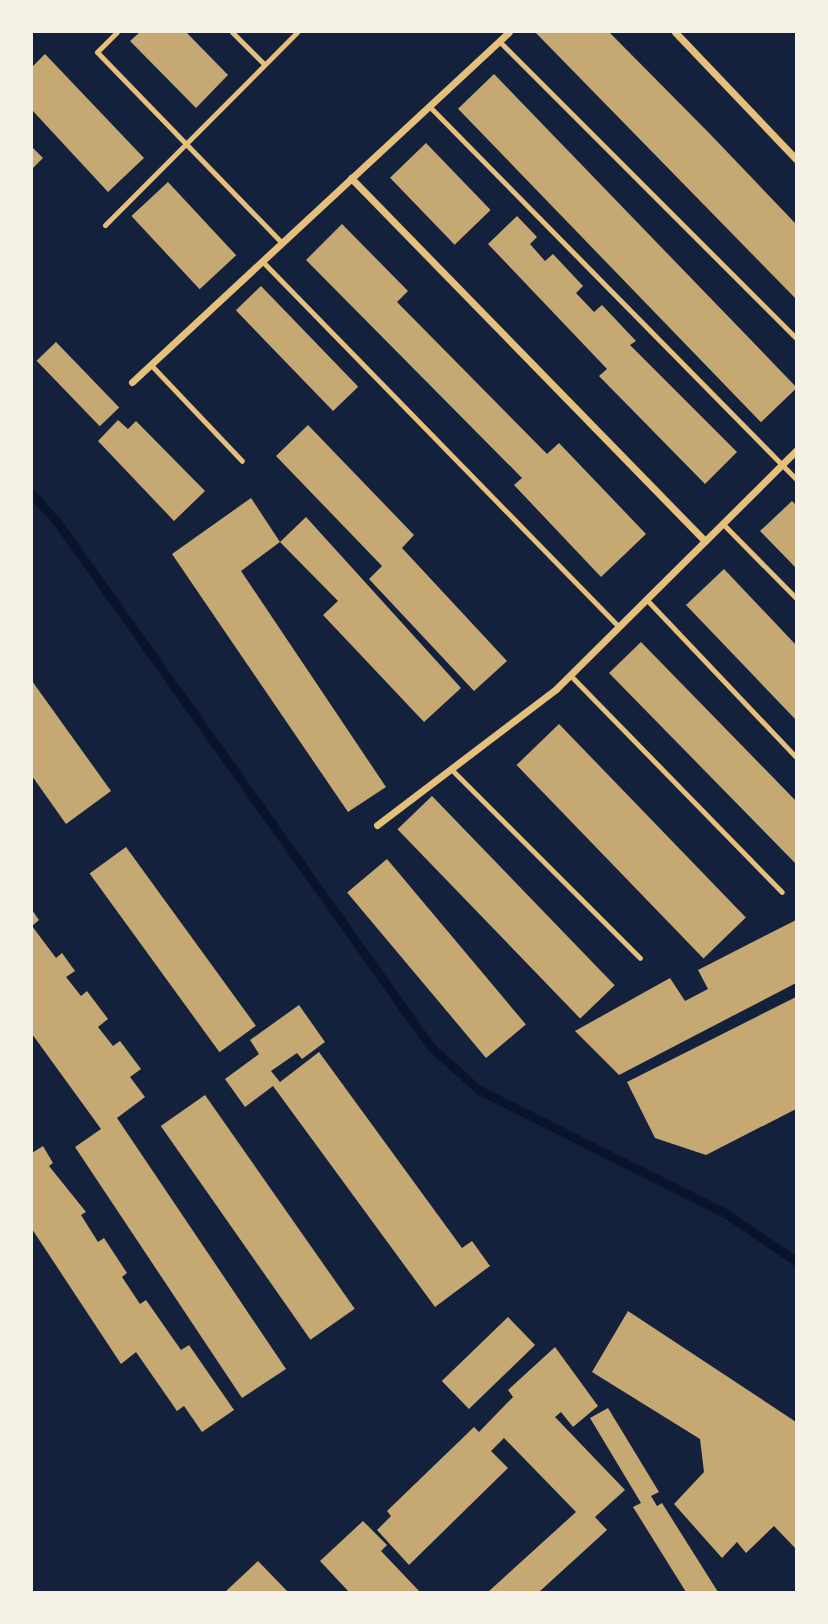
<!DOCTYPE html>
<html>
<head>
<meta charset="utf-8">
<style>
  body { margin:0 }
  #map { position:relative; width:828px; height:1624px; overflow:hidden; background:#14213d; font-family:"IBM Plex Sans",sans-serif }
  div>[style] { position:absolute }
  .stream>* { height:9px; margin:-4.5px; padding:0 4.5px; transform-origin:4.5px; border-radius:4.5px; background:#0b132b }
  .building>* { inset:0; background:#c6a872; transform-origin:0 0 }
  .service>* { height:5px; margin:-2.5px; padding:0 2.5px; transform-origin:2.5px; border-radius:2.5px; background:#e5c07b }
  .minor>* { height:7px; margin:-3.5px; padding:0 3.5px; transform-origin:3.5px; border-radius:3.5px; background:#e5c07b }
  span { translate:-50% -50%; white-space:nowrap; text-align:center; line-height:1.15; -webkit-text-stroke:7px #f6f1e7; paint-order:stroke }
  .frame { position:absolute; inset:0; border:33px solid #f6f1e7; pointer-events:none }
</style>
</head>
<body>
<div id="map">
  <div class="stream">
    <i style="left:32px;top:494px;width:39px;rotate:48deg"></i>
    <i style="left:58px;top:523px;width:643px;rotate:54.56deg"></i>
    <i style="left:431px;top:1047px;width:64px;rotate:41.9deg"></i>
    <i style="left:479px;top:1090px;width:275px;rotate:26.6deg"></i>
    <i style="left:725px;top:1213px;width:86px;rotate:34.1deg"></i>
  </div>
  <div class="building">
    <i style="clip-path:polygon(140px 32px,186px 32px,228px 75px,196px 108px,130px 41px)"></i>
    <i style="clip-path:polygon(535px 32px,609px 32px,710px 134px,796px 224px,796px 299px)"></i>
    <i style="clip-path:polygon(45px 54px,144px 158px,108px 192px,32px 110px,32px 67px)"></i>
    <i style="left:494px;top:74px;width:436px;height:50px;rotate:46deg"></i>
    <i style="left:426px;top:143px;width:93px;height:50px;rotate:46deg"></i>
    <i style="clip-path:polygon(32px 147px,43px 158px,32px 169px)"></i>
    <i style="left:168px;top:182px;width:100px;height:50px;rotate:47deg"></i>
    <i style="clip-path:polygon(517px 216px,537px 237px,530px 244px,545px 261px,553px 254px,583px 286px,576px 293px,594px 312px,602px 305px,636px 341px,630px 345px,737px 452px,705px 484px,599px 376px,607px 369px,488px 244px)"></i>
    <i style="clip-path:polygon(342px 224px,408px 291px,397px 302px,547px 454px,559px 443px,646px 534px,601px 577px,514px 485px,522px 478px,306px 260px)"></i>
    <i style="left:261px;top:286px;width:140px;height:35px;rotate:46deg"></i>
    <i style="left:56px;top:342px;width:91px;height:27px;rotate:46deg"></i>
    <i style="clip-path:polygon(118px 420px,128px 429px,136px 421px,205px 491px,174px 521px,98px 441px)"></i>
    <i style="clip-path:polygon(308px 425px,414px 535px,402px 548px,507px 661px,474px 691px,369px 579px,382px 566px,276px 456px)"></i>
    <i style="clip-path:polygon(251px 498px,280px 542px,306px 517px,461px 688px,424px 722px,323px 615px,338px 601px,280px 542px,241px 571px,386px 787px,348px 812px,172px 554px)"></i>
    <i style="clip-path:polygon(792px 501px,796px 505px,796px 568px,760px 531px)"></i>
    <i style="clip-path:polygon(724px 569px,796px 645px,796px 720px,686px 605px)"></i>
    <i style="clip-path:polygon(641px 642px,796px 801px,796px 864px,609px 673px)"></i>
    <i style="clip-path:polygon(32px 681px,111px 791px,66px 824px,32px 776px)"></i>
    <i style="left:559px;top:724px;width:269px;height:59px;rotate:46deg"></i>
    <i style="left:432px;top:796px;width:263px;height:48px;rotate:46deg"></i>
    <i style="left:126px;top:847px;width:221px;height:45px;rotate:54deg"></i>
    <i style="left:387px;top:859px;width:216px;height:52px;rotate:50deg"></i>
    <i style="clip-path:polygon(32px 910px,39px 920px,32px 926px,56px 958px,62px 953px,75px 971px,66px 977px,81px 996px,87px 991px,108px 1019px,98px 1027px,113px 1046px,120px 1041px,141px 1069px,130px 1077px,145px 1097px,117px 1118px,286px 1369px,242px 1398px,75px 1147px,101px 1129px,32px 1034px)"></i>
    <i style="clip-path:polygon(796px 920px,796px 983px,619px 1075px,575px 1031px,670px 978px,685px 1001px,708px 989px,698px 970px)"></i>
    <i style="clip-path:polygon(796px 997px,796px 1109px,706px 1155px,655px 1138px,627px 1082px)"></i>
    <i style="clip-path:polygon(299px 1005px,325px 1042px,302px 1059px,297px 1053px,271px 1071px,280px 1082px,319px 1052px,462px 1248px,472px 1241px,490px 1266px,435px 1307px,273px 1086px,245px 1107px,225px 1079px,259px 1054px,250px 1040px)"></i>
    <i style="left:205px;top:1095px;width:261px;height:54px;rotate:55deg"></i>
    <i style="clip-path:polygon(43px 1146px,53px 1163px,49px 1166px,86px 1212px,81px 1215px,98px 1242px,104px 1238px,127px 1273px,122px 1277px,140px 1304px,146px 1300px,181px 1350px,189px 1345px,234px 1410px,202px 1432px,184px 1406px,177px 1411px,136px 1352px,121px 1364px,32px 1229px,32px 1153px)"></i>
    <i style="clip-path:polygon(628px 1311px,796px 1422px,796px 1549px,774px 1526px,746px 1553px,737px 1542px,722px 1558px,674px 1504px,704px 1472px,700px 1439px,592px 1372px)"></i>
    <i style="left:508px;top:1317px;width:39px;height:92px;rotate:46deg"></i>
    <i style="clip-path:polygon(555px 1347px,598px 1406px,573px 1427px,561px 1412px,555px 1417px,625px 1490px,595px 1517px,607px 1530px,539px 1592px,488px 1592px,576px 1512px,504px 1438px,491px 1451px,508px 1468px,409px 1565px,377px 1530px,391px 1516px,387px 1511px,474px 1427px,479px 1432px,513px 1397px,508px 1390px)"></i>
    <i style="clip-path:polygon(608px 1408px,659px 1492px,651px 1496px,657px 1506px,662px 1503px,718px 1592px,686px 1592px,633px 1507px,641px 1503px,590px 1418px)"></i>
    <i style="clip-path:polygon(363px 1521px,387px 1545px,381px 1551px,420px 1592px,349px 1592px,320px 1561px)"></i>
    <i style="clip-path:polygon(258px 1561px,288px 1592px,225px 1592px)"></i>
  </div>
  <div class="service">
    <i style="left:117px;top:32px;width:28px;rotate:135deg"></i>
    <i style="left:97px;top:52px;width:266px;rotate:45.9deg"></i>
    <i style="left:232px;top:32px;width:45px;rotate:45deg"></i>
    <i style="left:499px;top:41px;width:420px;rotate:45deg"></i>
    <i style="left:429px;top:106px;width:523px;rotate:45.46deg"></i>
    <i style="left:105px;top:225px;width:272px;rotate:-45.1deg"></i>
    <i style="left:262px;top:261px;width:511px;rotate:45.71deg"></i>
    <i style="left:151px;top:365px;width:132px;rotate:46.5deg"></i>
    <i style="left:723px;top:524px;width:104px;rotate:45.4deg"></i>
    <i style="left:646px;top:599px;width:218px;rotate:46.5deg"></i>
    <i style="left:570px;top:675px;width:303px;rotate:45.7deg"></i>
    <i style="left:451px;top:769px;width:267px;rotate:45deg"></i>
  </div>
  <div class="minor">
    <i style="left:675px;top:32px;width:175px;rotate:46.4deg"></i>
    <i style="left:351px;top:178px;width:507px;rotate:45.72deg"></i>
    <i style="left:132px;top:382px;width:514px;rotate:-42.87deg"></i>
    <i style="left:377px;top:825px;width:225px;rotate:-37.2deg"></i>
    <i style="left:556px;top:689px;width:338px;rotate:-44.8deg"></i>
  </div>
  <div class="frame"></div>
</div>
</body>
</html>
